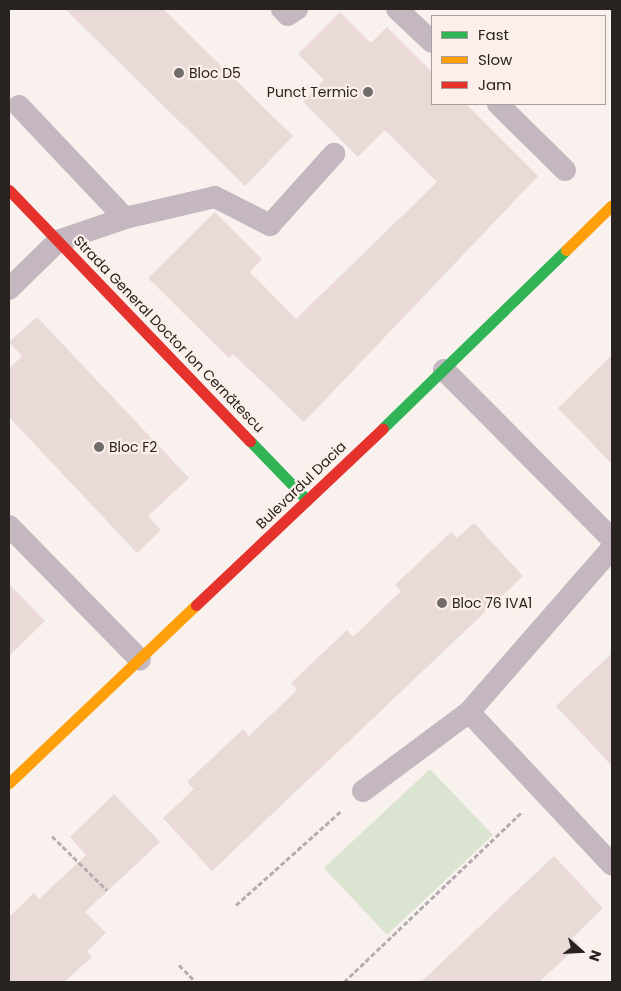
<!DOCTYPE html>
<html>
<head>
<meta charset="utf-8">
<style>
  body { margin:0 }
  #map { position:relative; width:621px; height:991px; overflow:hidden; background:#f8f1ee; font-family:Poppins,sans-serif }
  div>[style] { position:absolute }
  .green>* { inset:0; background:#dae4d1 }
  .building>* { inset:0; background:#e9d9d7 }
  .path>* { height:3px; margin-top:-1.5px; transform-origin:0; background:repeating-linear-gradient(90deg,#b5acb0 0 5px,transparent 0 7.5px) }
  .lane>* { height:22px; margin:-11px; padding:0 11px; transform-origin:11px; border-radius:11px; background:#c4b7bf }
  .fast>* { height:11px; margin:-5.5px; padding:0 5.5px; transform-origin:5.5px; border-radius:5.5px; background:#30b455 }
  .slow>* { height:11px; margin:-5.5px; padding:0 5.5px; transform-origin:5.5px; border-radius:5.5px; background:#ff9f0a }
  .jam>* { height:11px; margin:-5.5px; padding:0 5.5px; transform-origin:5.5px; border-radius:5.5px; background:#e5322d }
  .dots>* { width:14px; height:14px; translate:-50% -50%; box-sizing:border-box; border:2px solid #fcefea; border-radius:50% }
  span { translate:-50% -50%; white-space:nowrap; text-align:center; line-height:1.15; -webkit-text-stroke:4.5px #fcefea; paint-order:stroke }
  .poi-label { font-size:14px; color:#282321 }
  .left { translate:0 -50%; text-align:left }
  .right { translate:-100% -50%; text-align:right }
  .street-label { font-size:14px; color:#282321 }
  .frame { position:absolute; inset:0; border:10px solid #282321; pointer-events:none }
  .legend { position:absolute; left:431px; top:15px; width:175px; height:90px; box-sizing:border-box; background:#fcefea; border:1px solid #a79d9a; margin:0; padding:6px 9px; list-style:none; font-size:15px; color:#282321 }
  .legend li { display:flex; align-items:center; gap:10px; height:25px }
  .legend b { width:25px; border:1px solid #a79d9a }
  .north { position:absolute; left:556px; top:926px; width:50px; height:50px; -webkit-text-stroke:4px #fcefea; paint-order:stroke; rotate:109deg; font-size:14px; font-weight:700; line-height:20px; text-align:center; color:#282321 }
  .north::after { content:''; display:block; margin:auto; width:18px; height:22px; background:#282321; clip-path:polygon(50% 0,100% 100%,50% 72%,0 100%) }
</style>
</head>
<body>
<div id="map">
  <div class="green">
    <i style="clip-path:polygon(430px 769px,493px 835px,387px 935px,324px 868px)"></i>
  </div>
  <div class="building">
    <i style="clip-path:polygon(65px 9px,163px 9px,293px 136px,245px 186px)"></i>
    <i style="clip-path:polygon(340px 12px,371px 43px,387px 27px,432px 72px,432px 104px,466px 104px,538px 176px,304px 422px,233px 354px,229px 358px,148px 278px,215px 212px,262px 259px,250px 272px,296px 319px,437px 182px,385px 130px,358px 157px,303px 102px,324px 80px,298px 54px)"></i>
    <i style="clip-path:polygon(37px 317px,189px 478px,148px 516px,161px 530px,137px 553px,9px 417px,9px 369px,22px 356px,9px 342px)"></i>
    <i style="clip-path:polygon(612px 355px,612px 464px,558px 408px)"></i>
    <i style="clip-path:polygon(474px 523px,523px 576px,212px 871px,163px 818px,194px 789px,187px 782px,243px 729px,249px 736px,297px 690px,291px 683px,347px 630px,353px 637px,401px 591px,395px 585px,451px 532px,457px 538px)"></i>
    <i style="clip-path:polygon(9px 584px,45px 621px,9px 656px)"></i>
    <i style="clip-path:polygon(612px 653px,612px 766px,556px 706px)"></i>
    <i style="clip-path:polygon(114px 794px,160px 842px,85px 912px,106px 933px,87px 951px,92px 957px,64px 982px,9px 982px,9px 917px,34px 893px,39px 899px,86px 855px,70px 837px)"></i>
    <i style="clip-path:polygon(554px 856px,603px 908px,572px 938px,579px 945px,539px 982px,421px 982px)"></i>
  </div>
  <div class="path">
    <i style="left:52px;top:836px;width:77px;rotate:44.5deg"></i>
    <i style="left:236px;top:905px;width:140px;rotate:-41.8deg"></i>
    <i style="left:179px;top:965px;width:24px;rotate:45deg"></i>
    <i style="left:344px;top:982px;width:245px;rotate:-43.7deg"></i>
  </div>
  <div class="lane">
    <i style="left:282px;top:9px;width:8px;rotate:45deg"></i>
    <i style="left:288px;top:15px;width:11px;rotate:-34deg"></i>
    <i style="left:397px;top:9px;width:48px;rotate:43.3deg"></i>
    <i style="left:498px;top:104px;width:94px;rotate:44.6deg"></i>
    <i style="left:19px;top:106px;width:154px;rotate:46.6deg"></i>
    <i style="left:9px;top:289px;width:69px;rotate:-44.4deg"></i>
    <i style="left:58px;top:241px;width:71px;rotate:-18.9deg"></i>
    <i style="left:125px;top:218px;width:92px;rotate:-13.1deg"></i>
    <i style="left:215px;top:197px;width:62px;rotate:27deg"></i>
    <i style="left:270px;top:225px;width:96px;rotate:-48deg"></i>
    <i style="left:444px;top:370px;width:238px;rotate:45.2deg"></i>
    <i style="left:9px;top:526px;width:187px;rotate:45.6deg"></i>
    <i style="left:469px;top:712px;width:209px;rotate:46.9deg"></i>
    <i style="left:363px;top:791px;width:132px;rotate:-36.7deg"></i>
    <i style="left:469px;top:712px;width:218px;rotate:-48.9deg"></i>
  </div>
  <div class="fast">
    <i style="left:383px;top:428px;width:255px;rotate:-44.2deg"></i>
    <i style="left:250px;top:441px;width:82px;rotate:46deg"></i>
  </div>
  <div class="slow">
    <i style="left:566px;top:250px;width:64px;rotate:-44.4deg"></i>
    <i style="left:9px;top:783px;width:258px;rotate:-43.6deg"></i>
  </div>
  <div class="jam">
    <i style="left:9px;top:190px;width:348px;rotate:46.2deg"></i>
    <i style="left:196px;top:605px;width:257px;rotate:-43.4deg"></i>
  </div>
  <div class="dots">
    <i style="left:179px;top:73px;background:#716b69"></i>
    <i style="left:368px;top:92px;background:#716b69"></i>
    <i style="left:99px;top:447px;background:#716b69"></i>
    <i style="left:442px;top:603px;background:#716b69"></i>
  </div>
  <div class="poi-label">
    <span class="left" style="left:189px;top:73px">Bloc D5</span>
    <span class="right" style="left:358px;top:92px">Punct Termic</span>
    <span class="left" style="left:109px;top:447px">Bloc F2</span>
    <span class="left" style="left:452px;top:603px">Bloc 76 IVA1</span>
  </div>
  <div class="street-label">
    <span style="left:169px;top:334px;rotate:46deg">Strada General Doctor Ion Cernătescu</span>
    <span style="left:301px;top:485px;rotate:-44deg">Bulevardul Dacia</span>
  </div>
  <div class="frame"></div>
  <ul class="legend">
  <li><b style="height:6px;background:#30b455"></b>Fast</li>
  <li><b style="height:6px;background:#ff9f0a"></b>Slow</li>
  <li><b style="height:6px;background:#e5322d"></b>Jam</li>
  </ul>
  <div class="north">N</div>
</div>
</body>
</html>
